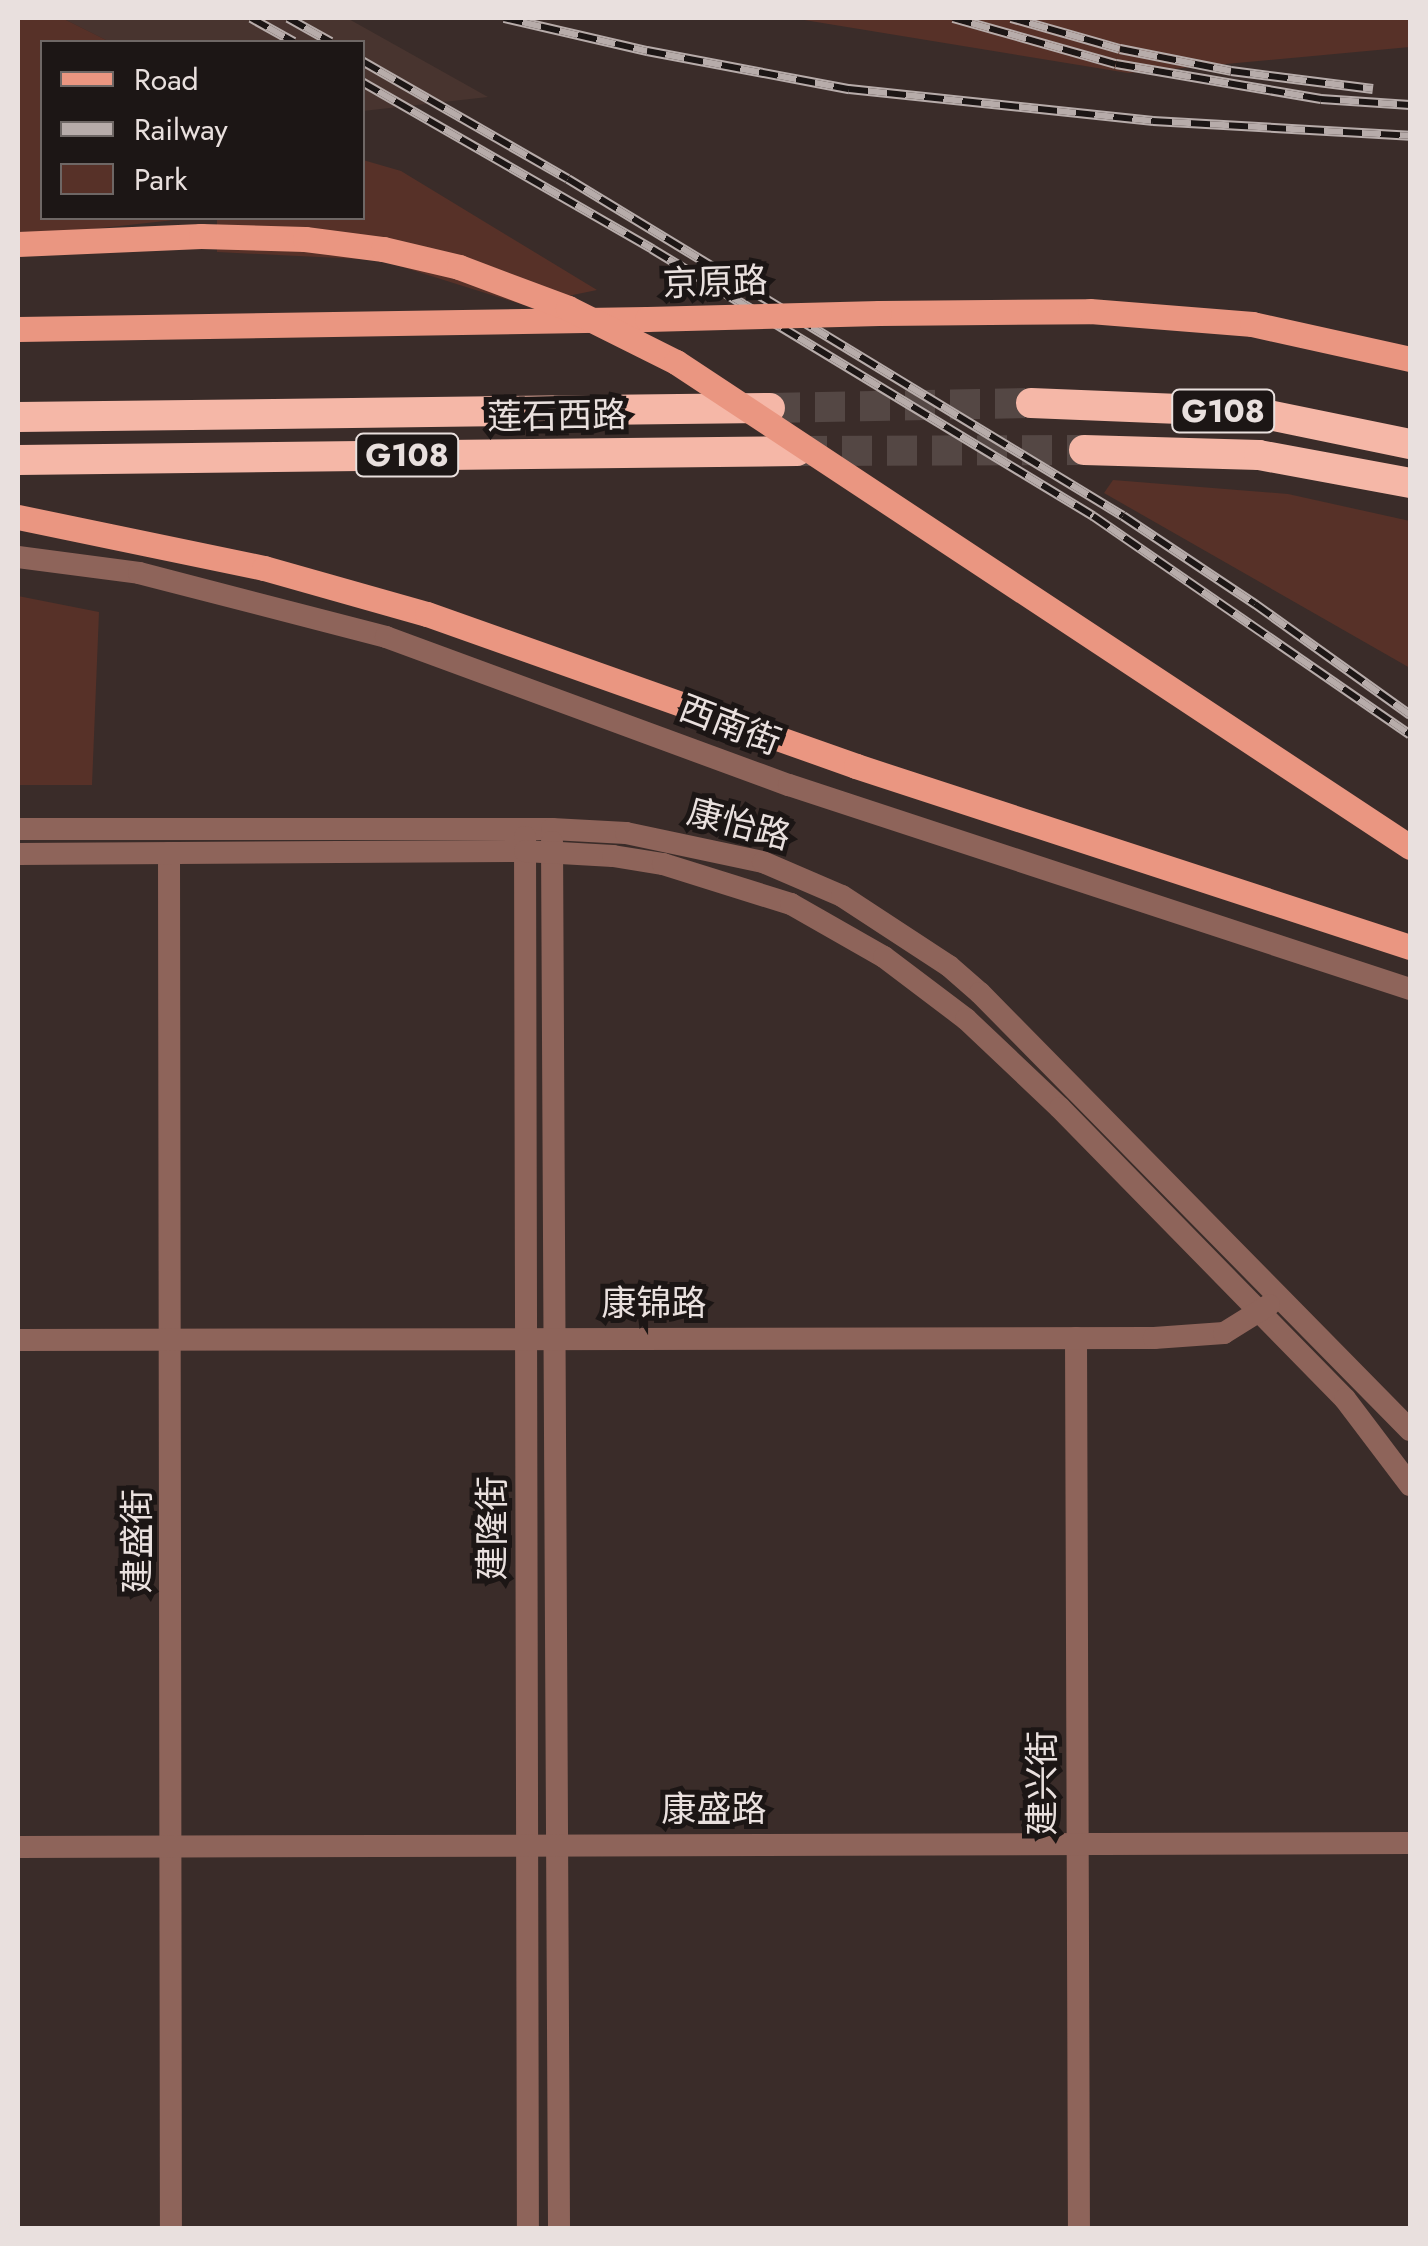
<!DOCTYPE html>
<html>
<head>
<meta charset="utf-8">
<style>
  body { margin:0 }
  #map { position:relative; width:1428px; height:2246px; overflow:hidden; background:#3a2c29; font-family:Jost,"Noto Sans SC",sans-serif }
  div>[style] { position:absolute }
  .built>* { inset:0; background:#48342f }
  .green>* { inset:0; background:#573128 }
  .highway-tunnel>* { height:30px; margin-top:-15px; transform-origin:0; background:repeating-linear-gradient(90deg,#544744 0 30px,transparent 0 45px) }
  .minor>* { height:22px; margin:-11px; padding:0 11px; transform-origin:11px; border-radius:11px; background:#8e645a }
  .major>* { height:25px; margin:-12.5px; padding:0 12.5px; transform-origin:12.5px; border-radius:12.5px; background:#ea9681 }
  .highway>* { height:30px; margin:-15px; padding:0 15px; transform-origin:15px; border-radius:15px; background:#f5b7a7 }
  .rail>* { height:10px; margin-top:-5px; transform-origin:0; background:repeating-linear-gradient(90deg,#1c1615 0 19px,#b7acaa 0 38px); box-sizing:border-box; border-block:2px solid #b7acaa }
  .major-bridge>* { height:25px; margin:-12.5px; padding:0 12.5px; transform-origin:12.5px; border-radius:12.5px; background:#ea9681 }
  span { translate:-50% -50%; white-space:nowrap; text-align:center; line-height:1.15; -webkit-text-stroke:10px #1c1615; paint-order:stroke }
  .shield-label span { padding:2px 8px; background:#1c1615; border:2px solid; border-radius:8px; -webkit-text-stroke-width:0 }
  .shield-label { font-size:32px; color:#e9e0de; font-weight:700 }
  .street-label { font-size:35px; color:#e9e0de }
  .frame { position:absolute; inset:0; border:20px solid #e9e0de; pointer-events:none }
  .legend { position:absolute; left:40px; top:40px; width:325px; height:180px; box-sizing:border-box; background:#1c1615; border:2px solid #6e6765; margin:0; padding:12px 18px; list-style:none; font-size:30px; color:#e9e0de }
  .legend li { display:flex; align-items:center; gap:20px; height:50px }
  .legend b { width:50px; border:2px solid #6e6765 }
</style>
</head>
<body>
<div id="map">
  <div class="built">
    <i style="clip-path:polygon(62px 18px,347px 18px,488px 97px,363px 111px,362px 42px,110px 42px)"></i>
  </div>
  <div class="green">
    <i style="clip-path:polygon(18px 18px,62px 18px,110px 42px,42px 42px,42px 218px,193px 218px,18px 237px)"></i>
    <i style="clip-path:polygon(792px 18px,1410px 18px,1410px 47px,1128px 73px)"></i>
    <i style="clip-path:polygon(363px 160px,401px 171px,597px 290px,524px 305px,380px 260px,217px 252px,217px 218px,362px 218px)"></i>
    <i style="clip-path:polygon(1113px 480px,1288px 494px,1410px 521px,1410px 668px,1104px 493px)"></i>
    <i style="clip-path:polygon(18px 596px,99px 612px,92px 785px,18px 785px)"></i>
  </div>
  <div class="highway-tunnel">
    <i style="left:770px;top:408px;width:261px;rotate:-1.1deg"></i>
    <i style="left:797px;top:451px;width:287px;rotate:-0.2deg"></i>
  </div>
  <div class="minor">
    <i style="left:18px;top:557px;width:122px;rotate:7.5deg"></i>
    <i style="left:139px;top:573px;width:255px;rotate:14.5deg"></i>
    <i style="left:386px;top:637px;width:429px;rotate:20.2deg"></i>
    <i style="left:789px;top:785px;width:654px;rotate:18.19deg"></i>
    <i style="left:18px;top:829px;width:534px"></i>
    <i style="left:552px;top:829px;width:74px;rotate:3.1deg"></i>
    <i style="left:626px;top:833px;width:140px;rotate:12deg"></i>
    <i style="left:763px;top:862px;width:86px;rotate:23.3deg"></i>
    <i style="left:842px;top:896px;width:128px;rotate:33.2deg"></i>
    <i style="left:949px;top:966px;width:41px;rotate:41.1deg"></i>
    <i style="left:980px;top:993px;width:613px;rotate:45.46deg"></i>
    <i style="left:525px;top:837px;width:1391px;rotate:89.88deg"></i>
    <i style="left:552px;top:842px;width:1386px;rotate:89.71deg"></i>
    <i style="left:169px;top:853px;width:1375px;rotate:89.92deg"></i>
    <i style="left:18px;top:854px;width:507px;rotate:-0.34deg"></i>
    <i style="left:525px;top:851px;width:88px;rotate:3.3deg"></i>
    <i style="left:613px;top:856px;width:51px;rotate:9.1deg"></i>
    <i style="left:663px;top:864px;width:134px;rotate:17.4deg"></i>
    <i style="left:791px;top:904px;width:107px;rotate:29.7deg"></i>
    <i style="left:884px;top:957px;width:103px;rotate:37.1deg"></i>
    <i style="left:966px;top:1019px;width:129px;rotate:43.4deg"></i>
    <i style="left:1060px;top:1108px;width:407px;rotate:45.6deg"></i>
    <i style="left:1345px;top:1399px;width:108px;rotate:52.9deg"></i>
    <i style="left:1076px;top:1338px;width:890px;rotate:89.81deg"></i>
    <i style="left:18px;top:1340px;width:1136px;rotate:-0.1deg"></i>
    <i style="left:1154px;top:1338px;width:70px;rotate:-4.1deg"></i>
    <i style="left:1224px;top:1333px;width:53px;rotate:-31.9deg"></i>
    <i style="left:18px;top:1847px;width:1392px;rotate:-0.16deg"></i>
  </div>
  <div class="major">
    <i style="left:879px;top:313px;width:211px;rotate:-0.5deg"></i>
    <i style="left:1090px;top:311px;width:163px;rotate:4.6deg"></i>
    <i style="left:1252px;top:324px;width:162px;rotate:12.5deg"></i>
    <i style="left:18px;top:329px;width:629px;rotate:-0.91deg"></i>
    <i style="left:18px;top:517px;width:251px;rotate:11.7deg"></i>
    <i style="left:264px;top:568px;width:169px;rotate:15.8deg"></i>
    <i style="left:427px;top:614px;width:455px;rotate:19.5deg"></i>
    <i style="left:856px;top:766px;width:583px;rotate:18.09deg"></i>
  </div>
  <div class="highway">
    <i style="left:1031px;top:403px;width:223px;rotate:2.3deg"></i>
    <i style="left:1254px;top:412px;width:159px;rotate:11.6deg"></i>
    <i style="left:18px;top:417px;width:752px;rotate:-0.69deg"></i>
    <i style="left:1084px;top:450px;width:175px;rotate:1.6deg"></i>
    <i style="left:1259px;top:455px;width:154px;rotate:10.5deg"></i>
    <i style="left:18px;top:460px;width:779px;rotate:-0.66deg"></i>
  </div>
  <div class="rail">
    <i style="left:251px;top:18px;width:49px;rotate:29.2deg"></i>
    <i style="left:288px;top:18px;width:49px;rotate:29.2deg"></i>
    <i style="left:504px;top:18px;width:147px;rotate:13deg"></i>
    <i style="left:647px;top:51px;width:206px;rotate:10.7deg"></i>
    <i style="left:849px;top:89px;width:306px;rotate:6deg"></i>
    <i style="left:1153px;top:121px;width:257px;rotate:3.3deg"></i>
    <i style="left:953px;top:18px;width:169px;rotate:15.8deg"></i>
    <i style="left:1116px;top:64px;width:208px;rotate:9.7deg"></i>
    <i style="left:1321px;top:99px;width:89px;rotate:3.9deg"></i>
    <i style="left:1011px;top:18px;width:113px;rotate:15.9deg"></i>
    <i style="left:1120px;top:49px;width:113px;rotate:11.2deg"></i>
    <i style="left:1231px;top:71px;width:143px;rotate:7.2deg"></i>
    <i style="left:362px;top:61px;width:237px;rotate:29.8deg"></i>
    <i style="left:568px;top:179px;width:649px;rotate:31.27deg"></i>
    <i style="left:1123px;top:516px;width:159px;rotate:33.7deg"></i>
    <i style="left:1255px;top:604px;width:191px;rotate:35.6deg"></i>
    <i style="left:362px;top:82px;width:335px;rotate:29.9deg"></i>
    <i style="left:652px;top:249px;width:516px;rotate:31.19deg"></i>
    <i style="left:1093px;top:516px;width:385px;rotate:34.6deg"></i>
  </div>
  <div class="major-bridge">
    <i style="left:18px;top:244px;width:183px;rotate:-2.5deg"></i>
    <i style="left:201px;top:236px;width:104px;rotate:1.7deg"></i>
    <i style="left:305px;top:239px;width:79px;rotate:7.3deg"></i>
    <i style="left:383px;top:249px;width:78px;rotate:13.3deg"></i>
    <i style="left:459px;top:267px;width:116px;rotate:20.6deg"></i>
    <i style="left:568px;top:308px;width:121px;rotate:26.6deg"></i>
    <i style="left:676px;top:362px;width:880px;rotate:33.46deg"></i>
    <i style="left:647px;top:319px;width:232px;rotate:-1.5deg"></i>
  </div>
  <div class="shield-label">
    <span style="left:1223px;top:411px">G108</span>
    <span style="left:407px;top:455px">G108</span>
  </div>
  <div class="street-label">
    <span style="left:715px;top:282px;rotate:-2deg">京原路</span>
    <span style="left:557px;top:416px;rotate:-1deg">莲石西路</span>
    <span style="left:730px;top:725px;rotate:21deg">西南街</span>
    <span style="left:739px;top:824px;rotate:15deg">康怡路</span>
    <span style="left:654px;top:1303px">康锦路</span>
    <span style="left:492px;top:1528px;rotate:-90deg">建隆街</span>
    <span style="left:137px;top:1541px;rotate:-90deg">建盛街</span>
    <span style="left:1042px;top:1783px;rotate:-90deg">建兴街</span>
    <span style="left:714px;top:1809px">康盛路</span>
  </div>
  <div class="frame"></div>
  <ul class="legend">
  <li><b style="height:12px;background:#ea9681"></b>Road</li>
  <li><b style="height:12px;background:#b7acaa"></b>Railway</li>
  <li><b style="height:28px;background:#573128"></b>Park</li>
  </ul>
</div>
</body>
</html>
